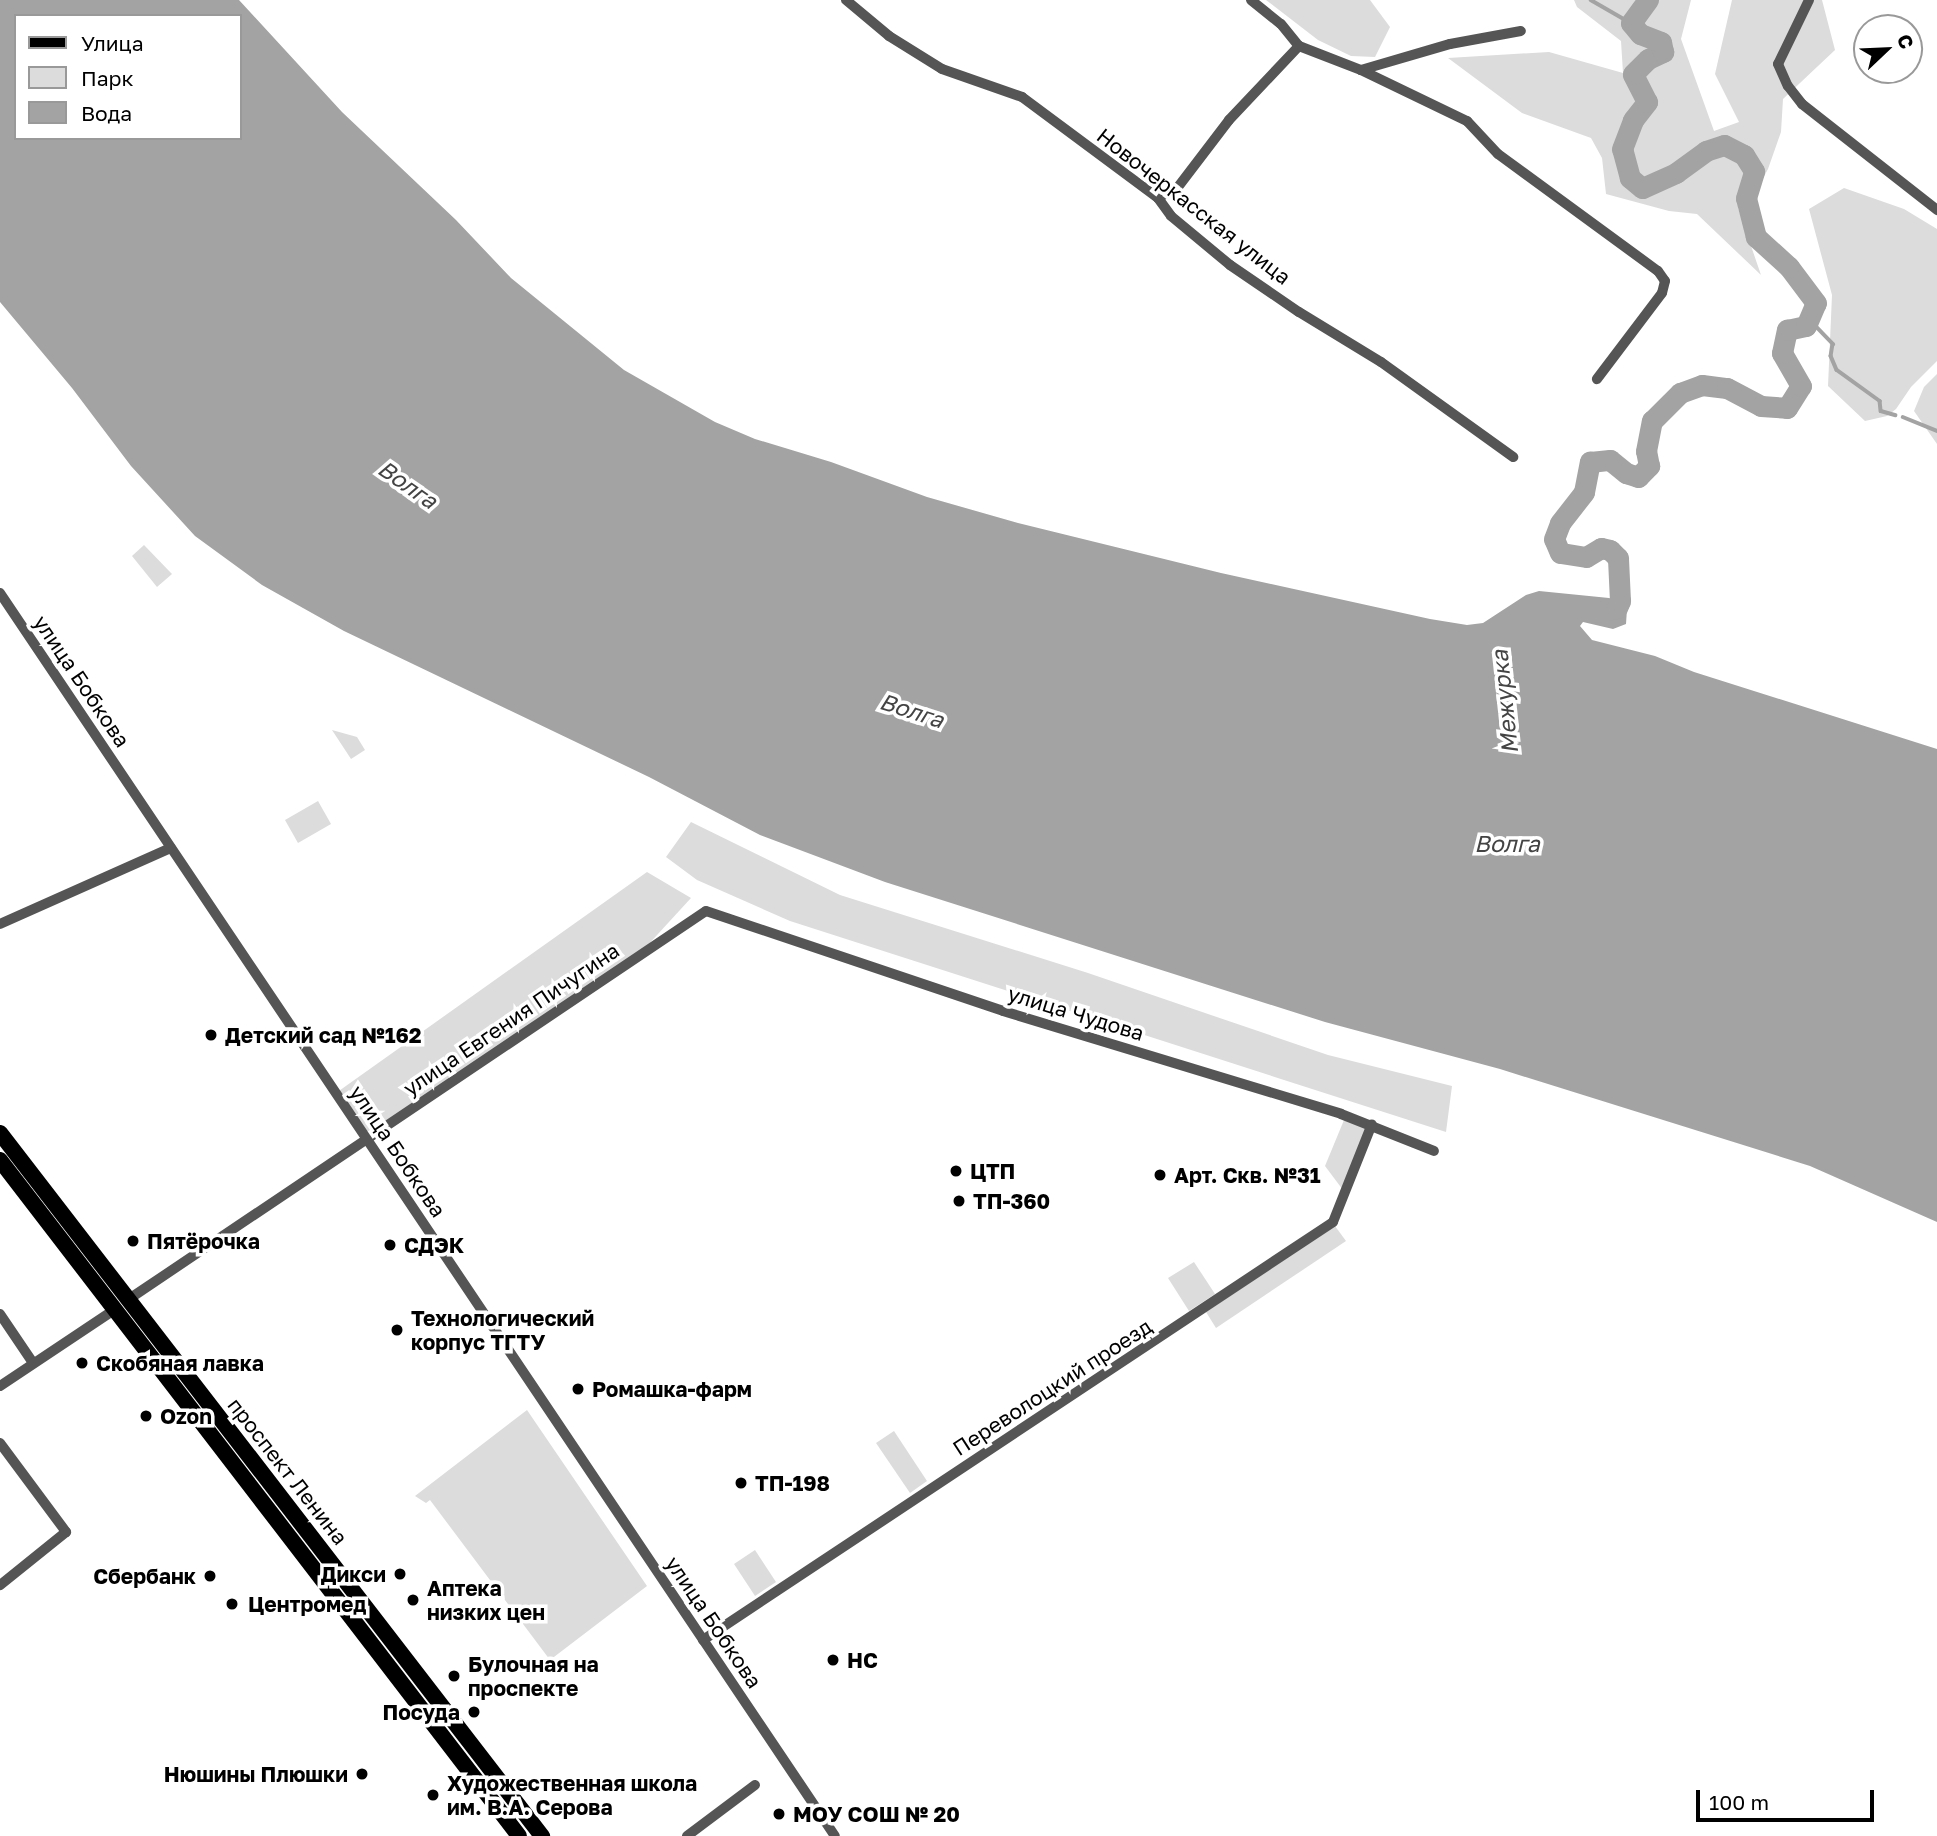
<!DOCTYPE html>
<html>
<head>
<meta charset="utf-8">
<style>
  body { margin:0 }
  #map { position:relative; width:1937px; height:1836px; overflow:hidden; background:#fff; font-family:"Golos Text",sans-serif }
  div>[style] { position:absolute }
  .green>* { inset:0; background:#dcdcdc }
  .water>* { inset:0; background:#a3a3a3 }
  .stream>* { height:3.5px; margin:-1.75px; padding:0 1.75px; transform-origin:1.75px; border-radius:1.75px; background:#a3a3a3 }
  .river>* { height:21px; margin:-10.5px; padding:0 10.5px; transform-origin:10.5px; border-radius:10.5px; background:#a3a3a3 }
  .minor>* { height:10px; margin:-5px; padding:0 5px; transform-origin:5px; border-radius:5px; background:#555 }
  .primary>* { height:16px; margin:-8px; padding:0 8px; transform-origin:8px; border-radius:8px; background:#000 }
  .dots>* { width:19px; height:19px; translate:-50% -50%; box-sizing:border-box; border:4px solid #fff; border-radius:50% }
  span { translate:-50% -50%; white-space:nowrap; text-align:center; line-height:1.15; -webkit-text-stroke:7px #fff; paint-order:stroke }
  .street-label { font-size:21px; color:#000 }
  .poi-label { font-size:21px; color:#000; font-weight:700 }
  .left { translate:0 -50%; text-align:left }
  .right { translate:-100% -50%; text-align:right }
  .water-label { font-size:23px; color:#444; font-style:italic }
  .legend { position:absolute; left:14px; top:14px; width:228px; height:126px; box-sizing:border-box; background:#fff; border:2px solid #999; margin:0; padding:9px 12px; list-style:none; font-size:21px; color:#000 }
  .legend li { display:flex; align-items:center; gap:14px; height:35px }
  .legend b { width:35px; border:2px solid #999 }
  .north { position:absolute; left:1853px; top:14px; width:70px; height:70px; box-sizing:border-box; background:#fff; border:2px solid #999; border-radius:50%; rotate:67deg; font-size:19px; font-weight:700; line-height:28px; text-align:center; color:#000 }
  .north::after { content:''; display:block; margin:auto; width:24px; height:32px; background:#000; clip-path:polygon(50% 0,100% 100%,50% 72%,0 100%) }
  .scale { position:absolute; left:1696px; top:1790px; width:178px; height:32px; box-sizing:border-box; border:4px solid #000; border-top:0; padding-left:9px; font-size:21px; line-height:24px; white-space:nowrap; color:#000; -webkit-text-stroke:5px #fff; paint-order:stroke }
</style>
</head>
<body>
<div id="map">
  <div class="green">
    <i style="clip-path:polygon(1266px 0,1370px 0,1390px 27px,1375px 57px,1351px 56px,1318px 40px)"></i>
    <i style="clip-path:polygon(1574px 0,1691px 0,1681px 39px,1714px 131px,1739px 122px,1715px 74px,1732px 0,1822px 0,1835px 50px,1783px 99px,1781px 132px,1768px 169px,1760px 184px,1738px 208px,1761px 275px,1697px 214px,1669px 211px,1606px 194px,1602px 158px,1591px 138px,1522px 113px,1448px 58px,1549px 52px,1623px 73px,1621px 41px,1577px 7px)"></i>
    <i style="clip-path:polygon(1844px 188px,1904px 209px,1937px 229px,1937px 361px,1911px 387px,1896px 409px,1887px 416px,1865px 421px,1828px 386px,1832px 295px,1809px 209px)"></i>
    <i style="clip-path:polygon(1937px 374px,1937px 444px,1914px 411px,1924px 387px)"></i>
    <i style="clip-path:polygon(144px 545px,172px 574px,157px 587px,132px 556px)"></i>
    <i style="clip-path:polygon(332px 730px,357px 737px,365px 750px,351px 759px)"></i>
    <i style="clip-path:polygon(318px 801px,331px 824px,298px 843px,285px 820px)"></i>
    <i style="clip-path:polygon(691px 822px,840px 895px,1088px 973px,1328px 1055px,1452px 1086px,1446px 1132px,790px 921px,697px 880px,666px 857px)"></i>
    <i style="clip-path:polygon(647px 872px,691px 898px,635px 959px,367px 1139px,336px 1093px)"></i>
    <i style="clip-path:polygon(1344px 1120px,1366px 1128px,1343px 1190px,1325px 1166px)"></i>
    <i style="clip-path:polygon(1335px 1226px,1346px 1241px,1216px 1328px,1206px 1312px)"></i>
    <i style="clip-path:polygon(1194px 1262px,1215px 1294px,1189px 1311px,1168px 1278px)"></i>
    <i style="clip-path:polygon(527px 1410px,647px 1586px,550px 1660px,430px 1500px,426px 1503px,415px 1496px)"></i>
    <i style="clip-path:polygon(894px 1431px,927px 1481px,910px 1493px,876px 1443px)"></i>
    <i style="clip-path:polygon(755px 1550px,776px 1582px,755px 1596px,734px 1564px)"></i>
  </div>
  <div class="water">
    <i style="clip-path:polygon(evenodd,0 0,239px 0,342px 112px,456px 220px,511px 278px,624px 370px,715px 422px,755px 439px,831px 462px,927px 497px,1018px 523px,1221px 573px,1430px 619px,1467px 625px,1483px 623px,1526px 595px,1539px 591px,1609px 598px,1620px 601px,1627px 609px,1626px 624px,1613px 629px,1583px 622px,1580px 626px,1592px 640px,1655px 656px,1694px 672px,1937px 749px,1937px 1222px,1810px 1166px,1500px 1069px,1325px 1022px,885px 882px,760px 835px,649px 777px,344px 631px,262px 585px,195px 536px,131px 466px,72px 388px,0 302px,0 0,16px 16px,240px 16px,240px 138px,16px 138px,16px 16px)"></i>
  </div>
  <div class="stream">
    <i style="left:1591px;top:0;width:46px;rotate:29.9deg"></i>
    <i style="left:1809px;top:319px;width:35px;rotate:46deg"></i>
    <i style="left:1833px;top:344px;width:12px;rotate:99deg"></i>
    <i style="left:1831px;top:356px;width:15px;rotate:67deg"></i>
    <i style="left:1837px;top:370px;width:53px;rotate:35.8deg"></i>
    <i style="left:1880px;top:401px;width:10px;rotate:84deg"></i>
    <i style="left:1881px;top:411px;width:15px;rotate:16deg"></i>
    <i style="left:1903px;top:417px;width:37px;rotate:22deg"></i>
  </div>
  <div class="river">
    <i style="left:1598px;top:612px;width:19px;rotate:-12deg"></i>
    <i style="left:1617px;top:608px;width:8px;rotate:-67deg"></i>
    <i style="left:1620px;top:601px;width:43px;rotate:-92.7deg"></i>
    <i style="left:1618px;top:558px;width:11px;rotate:-135deg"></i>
    <i style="left:1610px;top:550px;width:9px;rotate:-167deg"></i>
    <i style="left:1601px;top:548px;width:17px;rotate:149deg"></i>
    <i style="left:1586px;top:557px;width:26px;rotate:-171deg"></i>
    <i style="left:1560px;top:553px;width:15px;rotate:-113deg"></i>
    <i style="left:1554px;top:539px;width:17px;rotate:-69deg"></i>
    <i style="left:1560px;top:523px;width:39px;rotate:-52deg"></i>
    <i style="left:1584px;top:492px;width:31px;rotate:-79deg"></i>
    <i style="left:1590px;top:462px;width:20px;rotate:-6deg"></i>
    <i style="left:1610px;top:460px;width:21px;rotate:39deg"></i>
    <i style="left:1626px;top:473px;width:13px;rotate:18deg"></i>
    <i style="left:1638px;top:477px;width:16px;rotate:-45deg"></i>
    <i style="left:1649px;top:466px;width:15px;rotate:-101deg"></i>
    <i style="left:1646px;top:451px;width:31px;rotate:-79deg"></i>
    <i style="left:1652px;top:421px;width:40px;rotate:-45deg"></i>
    <i style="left:1680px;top:393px;width:23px;rotate:-20deg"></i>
    <i style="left:1702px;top:385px;width:25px;rotate:7deg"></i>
    <i style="left:1727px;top:388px;width:38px;rotate:28deg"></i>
    <i style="left:1761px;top:406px;width:26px;rotate:4deg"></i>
    <i style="left:1787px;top:408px;width:26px;rotate:-58deg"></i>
    <i style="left:1801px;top:386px;width:38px;rotate:-120deg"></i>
    <i style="left:1782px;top:353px;width:24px;rotate:-78deg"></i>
    <i style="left:1787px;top:330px;width:19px;rotate:-12deg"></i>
    <i style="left:1806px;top:326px;width:25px;rotate:-67deg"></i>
    <i style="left:1816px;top:303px;width:45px;rotate:-126.9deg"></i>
    <i style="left:1789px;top:267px;width:45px;rotate:-137.7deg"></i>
    <i style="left:1756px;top:237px;width:40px;rotate:-104.4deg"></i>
    <i style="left:1746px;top:198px;width:28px;rotate:-73deg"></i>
    <i style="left:1754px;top:171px;width:19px;rotate:-122deg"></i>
    <i style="left:1744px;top:155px;width:22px;rotate:-153deg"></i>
    <i style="left:1724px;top:145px;width:19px;rotate:162deg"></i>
    <i style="left:1706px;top:151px;width:37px;rotate:144deg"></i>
    <i style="left:1676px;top:173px;width:37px;rotate:156deg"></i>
    <i style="left:1642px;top:188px;width:16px;rotate:-140deg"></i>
    <i style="left:1630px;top:178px;width:30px;rotate:-105deg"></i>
    <i style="left:1622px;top:149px;width:31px;rotate:-69deg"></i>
    <i style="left:1633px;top:120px;width:23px;rotate:-52deg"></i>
    <i style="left:1647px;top:102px;width:31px;rotate:-117deg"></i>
    <i style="left:1633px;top:74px;width:21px;rotate:-45deg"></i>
    <i style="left:1648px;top:59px;width:17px;rotate:-25deg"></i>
    <i style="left:1663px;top:52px;width:10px;rotate:-101deg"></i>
    <i style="left:1661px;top:42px;width:22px;rotate:-159deg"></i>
    <i style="left:1640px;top:34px;width:14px;rotate:-129deg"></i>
    <i style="left:1631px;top:23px;width:29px;rotate:-54deg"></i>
  </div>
  <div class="minor">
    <i style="left:846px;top:0;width:56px;rotate:39.9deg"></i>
    <i style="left:889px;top:36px;width:62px;rotate:31.9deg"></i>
    <i style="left:942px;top:69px;width:85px;rotate:19.3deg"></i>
    <i style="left:1022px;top:97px;width:169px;rotate:36.6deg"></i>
    <i style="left:1158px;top:198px;width:22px;rotate:54deg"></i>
    <i style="left:1171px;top:216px;width:77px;rotate:39.7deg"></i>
    <i style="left:1230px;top:265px;width:83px;rotate:34.3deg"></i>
    <i style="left:1299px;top:312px;width:96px;rotate:31.4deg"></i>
    <i style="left:1381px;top:362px;width:163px;rotate:35.7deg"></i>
    <i style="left:1251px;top:0;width:38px;rotate:39deg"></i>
    <i style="left:1281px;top:24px;width:28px;rotate:51deg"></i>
    <i style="left:1299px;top:46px;width:66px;rotate:21.2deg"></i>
    <i style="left:1361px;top:70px;width:118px;rotate:25.7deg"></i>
    <i style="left:1467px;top:121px;width:45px;rotate:46.8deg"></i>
    <i style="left:1498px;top:154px;width:198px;rotate:36.2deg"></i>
    <i style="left:1658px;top:271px;width:12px;rotate:55deg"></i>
    <i style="left:1665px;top:281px;width:12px;rotate:104deg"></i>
    <i style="left:1662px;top:293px;width:108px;rotate:127.1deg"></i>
    <i style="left:1809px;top:0;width:71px;rotate:115.8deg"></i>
    <i style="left:1778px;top:64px;width:24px;rotate:66deg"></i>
    <i style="left:1788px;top:86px;width:23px;rotate:52deg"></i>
    <i style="left:1802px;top:104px;width:172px;rotate:38.1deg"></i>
    <i style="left:1361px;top:70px;width:93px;rotate:-16.3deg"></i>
    <i style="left:1450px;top:44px;width:72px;rotate:-10.4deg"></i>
    <i style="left:1158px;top:198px;width:23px;rotate:-29deg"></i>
    <i style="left:1178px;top:187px;width:84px;rotate:-52.7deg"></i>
    <i style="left:1229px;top:120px;width:102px;rotate:-46.6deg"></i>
    <i style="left:0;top:593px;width:1497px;rotate:56.11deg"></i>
    <i style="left:0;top:924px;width:187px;rotate:-24deg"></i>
    <i style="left:129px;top:1299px;width:695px;rotate:-33.92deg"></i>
    <i style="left:706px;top:911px;width:313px;rotate:18.6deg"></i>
    <i style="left:1003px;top:1011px;width:353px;rotate:16.9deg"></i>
    <i style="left:1341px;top:1114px;width:100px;rotate:21.7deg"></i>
    <i style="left:0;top:1314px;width:59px;rotate:56deg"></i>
    <i style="left:0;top:1386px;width:137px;rotate:-33.7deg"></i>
    <i style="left:0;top:1443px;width:111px;rotate:53.4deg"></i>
    <i style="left:66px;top:1532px;width:85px;rotate:141.2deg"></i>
    <i style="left:703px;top:1640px;width:756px;rotate:-33.56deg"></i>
    <i style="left:1333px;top:1222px;width:105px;rotate:-68.3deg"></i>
    <i style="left:687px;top:1836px;width:85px;rotate:-36.9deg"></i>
  </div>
  <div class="primary">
    <i style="left:0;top:1133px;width:888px;rotate:52.37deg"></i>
    <i style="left:0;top:1160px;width:852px;rotate:52.48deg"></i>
  </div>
  <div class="dots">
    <i style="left:211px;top:1035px;background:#000"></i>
    <i style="left:956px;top:1171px;background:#000"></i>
    <i style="left:1160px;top:1175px;background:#000"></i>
    <i style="left:959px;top:1201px;background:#000"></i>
    <i style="left:133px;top:1241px;background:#000"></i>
    <i style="left:390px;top:1245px;background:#000"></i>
    <i style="left:397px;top:1330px;background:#000"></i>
    <i style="left:82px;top:1363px;background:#000"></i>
    <i style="left:578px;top:1389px;background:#000"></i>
    <i style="left:146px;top:1416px;background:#000"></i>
    <i style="left:741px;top:1483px;background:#000"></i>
    <i style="left:400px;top:1574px;background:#000"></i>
    <i style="left:210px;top:1576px;background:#000"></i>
    <i style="left:413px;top:1600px;background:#000"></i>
    <i style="left:232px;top:1604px;background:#000"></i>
    <i style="left:833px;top:1660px;background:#000"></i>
    <i style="left:454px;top:1676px;background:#000"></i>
    <i style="left:474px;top:1712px;background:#000"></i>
    <i style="left:362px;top:1774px;background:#000"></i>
    <i style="left:433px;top:1795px;background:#000"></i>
    <i style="left:779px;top:1814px;background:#000"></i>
  </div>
  <div class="street-label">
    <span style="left:1194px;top:206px;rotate:38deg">Новочеркасская улица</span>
    <span style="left:82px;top:681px;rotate:56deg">улица Бобкова</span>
    <span style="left:1076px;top:1013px;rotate:17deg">улица Чудова</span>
    <span style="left:511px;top:1019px;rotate:-34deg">улица Евгения Пичугина</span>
    <span style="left:398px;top:1151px;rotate:56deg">улица Бобкова</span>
    <span style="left:1052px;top:1387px;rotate:-33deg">Переволоцкий проезд</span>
    <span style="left:288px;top:1471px;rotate:52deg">проспект Ленина</span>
    <span style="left:714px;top:1622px;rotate:56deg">улица Бобкова</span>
  </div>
  <div class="poi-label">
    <span class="left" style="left:225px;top:1035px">Детский сад №162</span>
    <span class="left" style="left:970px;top:1171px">ЦТП</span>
    <span class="left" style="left:1174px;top:1175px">Арт. Скв. №31</span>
    <span class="left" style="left:973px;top:1201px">ТП-360</span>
    <span class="left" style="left:147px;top:1241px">Пятёрочка</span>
    <span class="left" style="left:404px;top:1245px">СДЭК</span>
    <span class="left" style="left:411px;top:1330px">Технологический<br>корпус ТГТУ</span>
    <span class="left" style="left:96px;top:1363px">Скобяная лавка</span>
    <span class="left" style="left:592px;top:1389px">Ромашка-фарм</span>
    <span class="left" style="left:160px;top:1416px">Ozon</span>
    <span class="left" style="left:755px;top:1483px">ТП-198</span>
    <span class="right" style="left:386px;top:1574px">Дикси</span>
    <span class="right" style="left:196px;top:1576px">Сбербанк</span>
    <span class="left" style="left:427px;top:1600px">Аптека<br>низких цен</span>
    <span class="left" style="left:248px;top:1604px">Центромед</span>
    <span class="left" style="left:847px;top:1660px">НС</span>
    <span class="left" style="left:468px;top:1676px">Булочная на<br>проспекте</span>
    <span class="right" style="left:460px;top:1712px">Посуда</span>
    <span class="right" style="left:348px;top:1774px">Нюшины Плюшки</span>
    <span class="left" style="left:447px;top:1795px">Художественная школа<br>им. В.А. Серова</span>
    <span class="left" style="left:793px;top:1814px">МОУ СОШ № 20</span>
  </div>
  <div class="water-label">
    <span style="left:408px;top:484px;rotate:35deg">Волга</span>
    <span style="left:1504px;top:702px;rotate:-96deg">Межурка</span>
    <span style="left:912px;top:710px;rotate:18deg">Волга</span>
    <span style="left:1507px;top:843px">Волга</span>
  </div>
  <ul class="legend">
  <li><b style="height:9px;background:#000"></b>Улица</li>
  <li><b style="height:19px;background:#dcdcdc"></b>Парк</li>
  <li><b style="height:19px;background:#a3a3a3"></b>Вода</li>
  </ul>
  <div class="north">С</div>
  <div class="scale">100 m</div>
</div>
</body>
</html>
